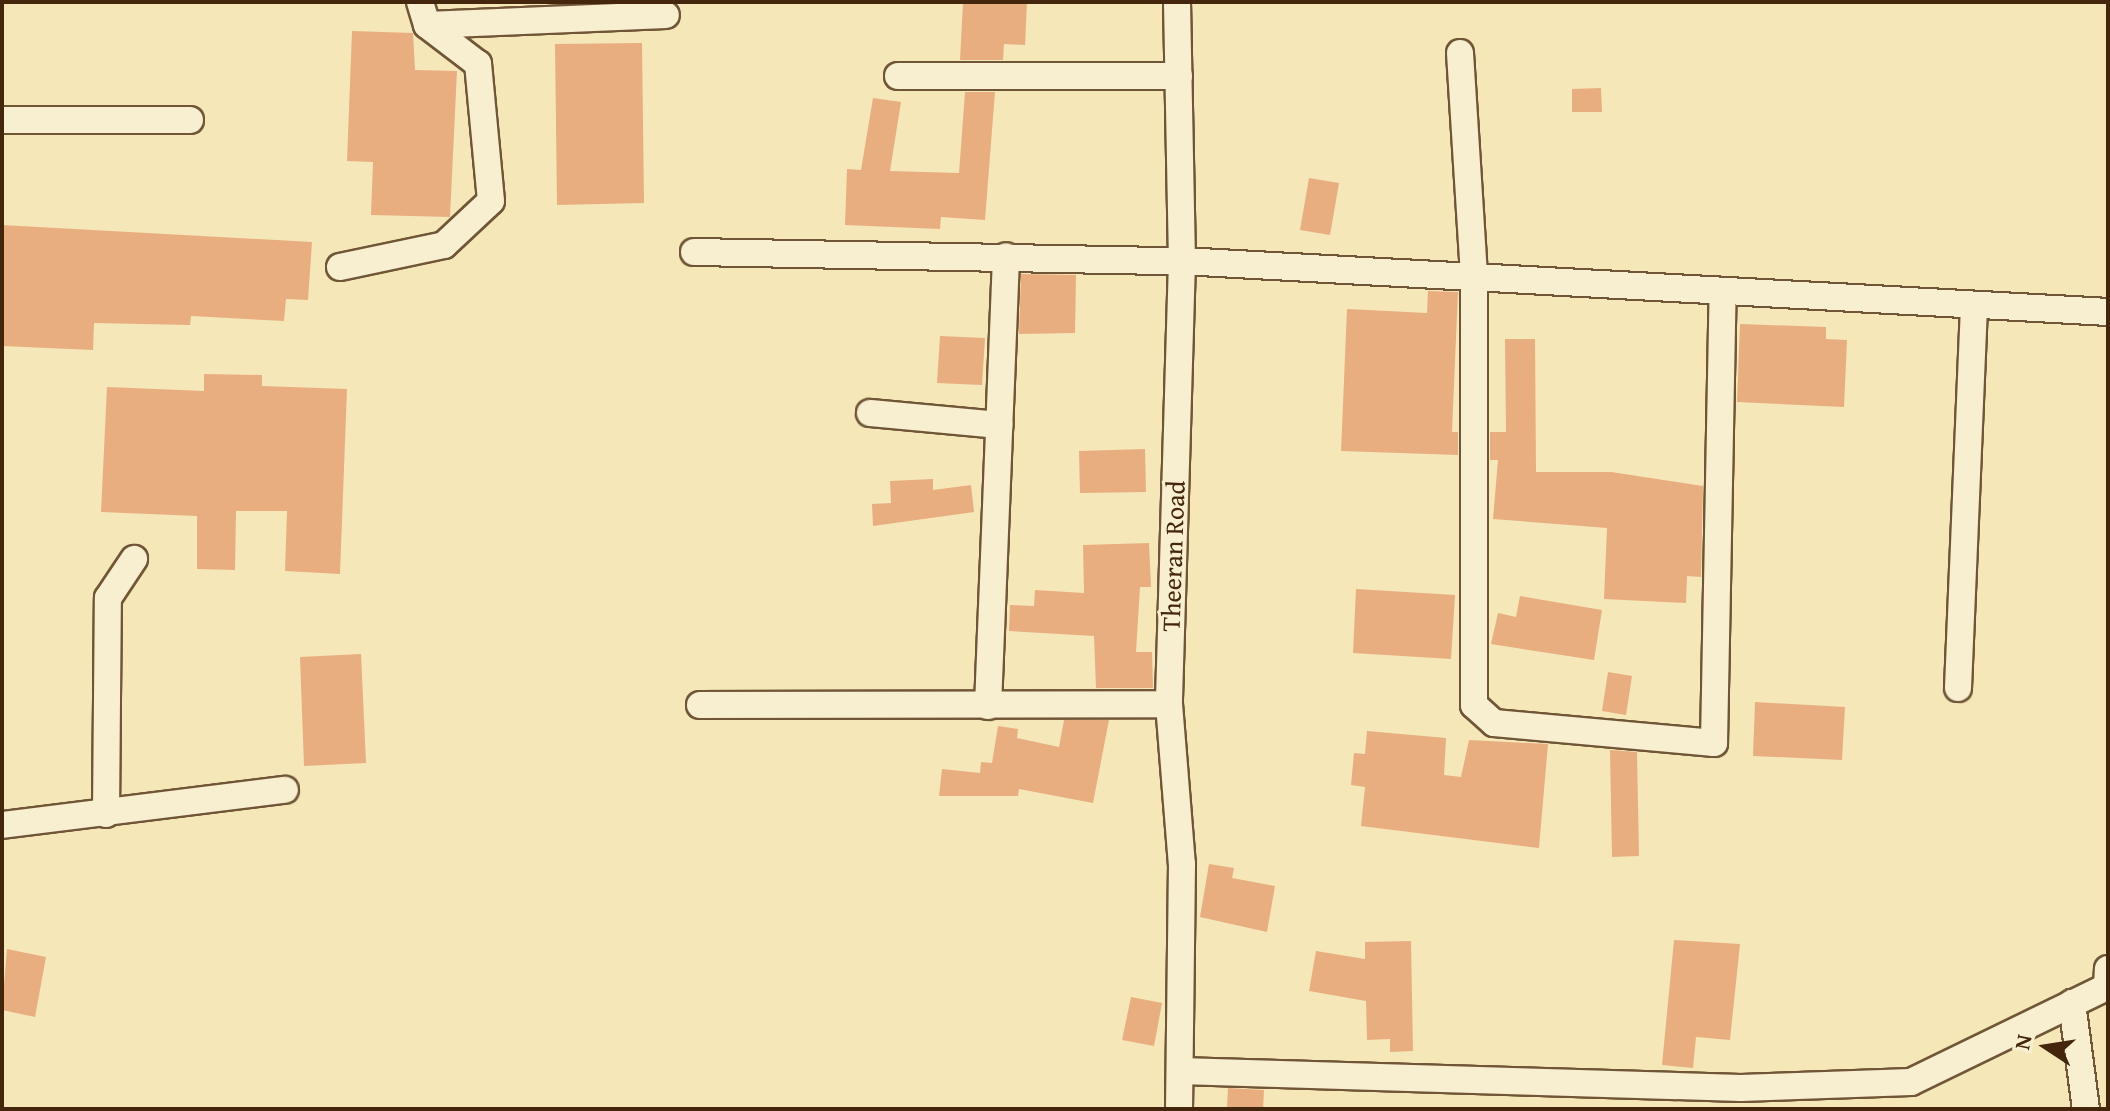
<!DOCTYPE html>
<html>
<head>
<meta charset="utf-8">
<style>
  body { margin:0 }
  #map { position:relative; width:2110px; height:1111px; overflow:hidden; background:#f5e7b8; font-family:"Gentium Book Plus",serif }
  div>[style] { position:absolute }
  .building>* { inset:0; background:#e8ae80 }
  .roads { filter:drop-shadow(2px 0 #705636) drop-shadow(-2px 0 #705636) drop-shadow(0 2px #705636) drop-shadow(0 -2px #705636) }
  .minor>* { height:26px; margin:-13px; padding:0 13px; transform-origin:13px; border-radius:13px; background:#f8efd1 }
  span { translate:-50% -50%; white-space:nowrap; text-align:center; line-height:1.15; -webkit-text-stroke:6px #f8efd1; paint-order:stroke }
  .street-label { font-size:26px; color:#43260b }
  .frame { position:absolute; inset:0; border:4px solid #43260b; pointer-events:none }
  .north { position:absolute; left:2006px; top:1007px; width:80px; height:80px; -webkit-text-stroke:6px #f8efd1; paint-order:stroke; rotate:282deg; font-size:22px; font-weight:700; line-height:32px; text-align:center; color:#43260b }
  .north::after { content:''; display:block; margin:auto; width:28px; height:36px; background:#43260b; clip-path:polygon(50% 0,100% 100%,50% 72%,0 100%) }
</style>
</head>
<body>
<div id="map">
  <div class="building">
    <i style="clip-path:polygon(963px 2px,1027px 2px,1025px 45px,1004px 44px,1003px 60px,960px 60px)"></i>
    <i style="clip-path:polygon(352px 31px,413px 33px,415px 70px,457px 71px,450px 217px,371px 215px,373px 162px,347px 161px)"></i>
    <i style="clip-path:polygon(642px 43px,644px 203px,557px 205px,555px 44px)"></i>
    <i style="clip-path:polygon(1601px 88px,1602px 112px,1572px 112px,1572px 89px)"></i>
    <i style="clip-path:polygon(965px 92px,995px 92px,985px 220px,941px 217px,940px 229px,845px 225px,847px 169px,861px 170px,873px 98px,901px 102px,890px 171px,959px 173px)"></i>
    <i style="clip-path:polygon(1309px 178px,1339px 183px,1330px 235px,1300px 230px)"></i>
    <i style="clip-path:polygon(2px 225px,312px 242px,308px 300px,286px 299px,284px 321px,191px 316px,190px 325px,94px 323px,93px 350px,2px 346px)"></i>
    <i style="clip-path:polygon(1021px 274px,1076px 275px,1075px 333px,1019px 334px)"></i>
    <i style="clip-path:polygon(1428px 291px,1458px 292px,1452px 432px,1458px 432px,1458px 455px,1341px 451px,1347px 309px,1427px 313px)"></i>
    <i style="clip-path:polygon(1740px 324px,1826px 327px,1826px 339px,1847px 340px,1844px 407px,1737px 402px)"></i>
    <i style="clip-path:polygon(940px 336px,985px 338px,982px 385px,937px 383px)"></i>
    <i style="clip-path:polygon(1505px 339px,1535px 339px,1536px 472px,1611px 472px,1703px 486px,1701px 577px,1687px 576px,1686px 603px,1604px 599px,1607px 528px,1493px 519px,1498px 460px,1490px 460px,1490px 432px,1506px 432px)"></i>
    <i style="clip-path:polygon(204px 374px,262px 375px,262px 386px,347px 389px,340px 574px,285px 571px,287px 511px,236px 511px,235px 570px,197px 569px,197px 516px,101px 512px,107px 387px,204px 391px)"></i>
    <i style="clip-path:polygon(1145px 449px,1146px 492px,1080px 493px,1079px 451px)"></i>
    <i style="clip-path:polygon(933px 479px,933px 490px,971px 485px,974px 512px,873px 526px,872px 504px,891px 503px,890px 481px)"></i>
    <i style="clip-path:polygon(1149px 543px,1151px 587px,1140px 587px,1136px 652px,1152px 652px,1153px 688px,1096px 688px,1094px 636px,1009px 631px,1010px 605px,1034px 606px,1035px 590px,1084px 593px,1083px 545px)"></i>
    <i style="clip-path:polygon(1356px 589px,1455px 595px,1451px 659px,1353px 653px)"></i>
    <i style="clip-path:polygon(1520px 596px,1602px 610px,1594px 660px,1491px 644px,1498px 613px,1516px 617px)"></i>
    <i style="clip-path:polygon(361px 654px,366px 763px,304px 766px,300px 657px)"></i>
    <i style="clip-path:polygon(1608px 672px,1632px 676px,1626px 715px,1602px 711px)"></i>
    <i style="clip-path:polygon(1755px 702px,1845px 707px,1842px 760px,1753px 756px)"></i>
    <i style="clip-path:polygon(1064px 720px,1109px 720px,1093px 803px,1019px 789px,1018px 796px,939px 796px,942px 769px,980px 773px,981px 762px,992px 763px,998px 726px,1018px 729px,1017px 738px,1059px 747px)"></i>
    <i style="clip-path:polygon(1367px 731px,1446px 738px,1444px 775px,1461px 777px,1469px 740px,1548px 744px,1539px 848px,1361px 826px,1365px 787px,1351px 785px,1354px 753px,1365px 754px)"></i>
    <i style="clip-path:polygon(1610px 750px,1637px 752px,1639px 856px,1612px 857px)"></i>
    <i style="clip-path:polygon(1209px 864px,1234px 868px,1232px 878px,1275px 886px,1267px 932px,1200px 917px)"></i>
    <i style="clip-path:polygon(1674px 940px,1740px 944px,1730px 1040px,1696px 1037px,1693px 1068px,1662px 1065px)"></i>
    <i style="clip-path:polygon(1411px 941px,1413px 1051px,1390px 1052px,1390px 1039px,1367px 1040px,1366px 1001px,1309px 991px,1316px 951px,1365px 959px,1365px 942px)"></i>
    <i style="clip-path:polygon(7px 949px,46px 957px,35px 1017px,2px 1010px)"></i>
    <i style="clip-path:polygon(1131px 997px,1162px 1003px,1154px 1046px,1122px 1040px)"></i>
    <i style="clip-path:polygon(1228px 1088px,1264px 1090px,1263px 1109px,1227px 1107px)"></i>
  </div>
  <div class="roads">
    <div class="minor">
      <i style="left:420px;top:2px;width:24px;rotate:73deg"></i>
      <i style="left:427px;top:25px;width:239px;rotate:-2.4deg"></i>
      <i style="left:1177px;top:2px;width:259px;rotate:88.9deg"></i>
      <i style="left:1182px;top:261px;width:443px;rotate:91.7deg"></i>
      <i style="left:1169px;top:704px;width:161px;rotate:85.4deg"></i>
      <i style="left:1182px;top:864px;width:245px;rotate:90.7deg"></i>
      <i style="left:1460px;top:53px;width:224px;rotate:86.4deg"></i>
      <i style="left:1474px;top:277px;width:428px;rotate:90deg"></i>
      <i style="left:1474px;top:705px;width:27px;rotate:42deg"></i>
      <i style="left:1494px;top:723px;width:221px;rotate:5.2deg"></i>
      <i style="left:1714px;top:743px;width:452px;rotate:-88.9deg"></i>
      <i style="left:898px;top:76px;width:281px"></i>
      <i style="left:2px;top:120px;width:188px"></i>
      <i style="left:694px;top:252px;width:488px;rotate:1.1deg"></i>
      <i style="left:1182px;top:261px;width:927px;rotate:3.15deg"></i>
      <i style="left:340px;top:267px;width:106px;rotate:-11.9deg"></i>
      <i style="left:444px;top:245px;width:64px;rotate:-43.1deg"></i>
      <i style="left:491px;top:201px;width:138px;rotate:-95.4deg"></i>
      <i style="left:478px;top:64px;width:64px;rotate:-142.6deg"></i>
      <i style="left:870px;top:413px;width:130px;rotate:5.3deg"></i>
      <i style="left:1958px;top:688px;width:383px;rotate:-87.6deg"></i>
      <i style="left:700px;top:705px;width:469px;rotate:-0.1deg"></i>
      <i style="left:988px;top:706px;width:450px;rotate:-87.7deg"></i>
      <i style="left:106px;top:814px;width:216px;rotate:-89.5deg"></i>
      <i style="left:108px;top:598px;width:47px;rotate:-56.3deg"></i>
      <i style="left:2px;top:825px;width:285px;rotate:-7.1deg"></i>
      <i style="left:2072px;top:1003px;width:107px;rotate:82.5deg"></i>
      <i style="left:1180px;top:1071px;width:561px;rotate:1.74deg"></i>
      <i style="left:1741px;top:1088px;width:170px;rotate:-2deg"></i>
      <i style="left:1911px;top:1082px;width:218px;rotate:-25.9deg"></i>
      <i style="left:2107px;top:987px;width:18px;rotate:-87deg"></i>
    </div>
  </div>
  <div class="street-label">
    <span style="left:1173px;top:556px;rotate:-88deg">Theeran Road</span>
  </div>
  <div class="frame"></div>
  <div class="north">N</div>
</div>
</body>
</html>
